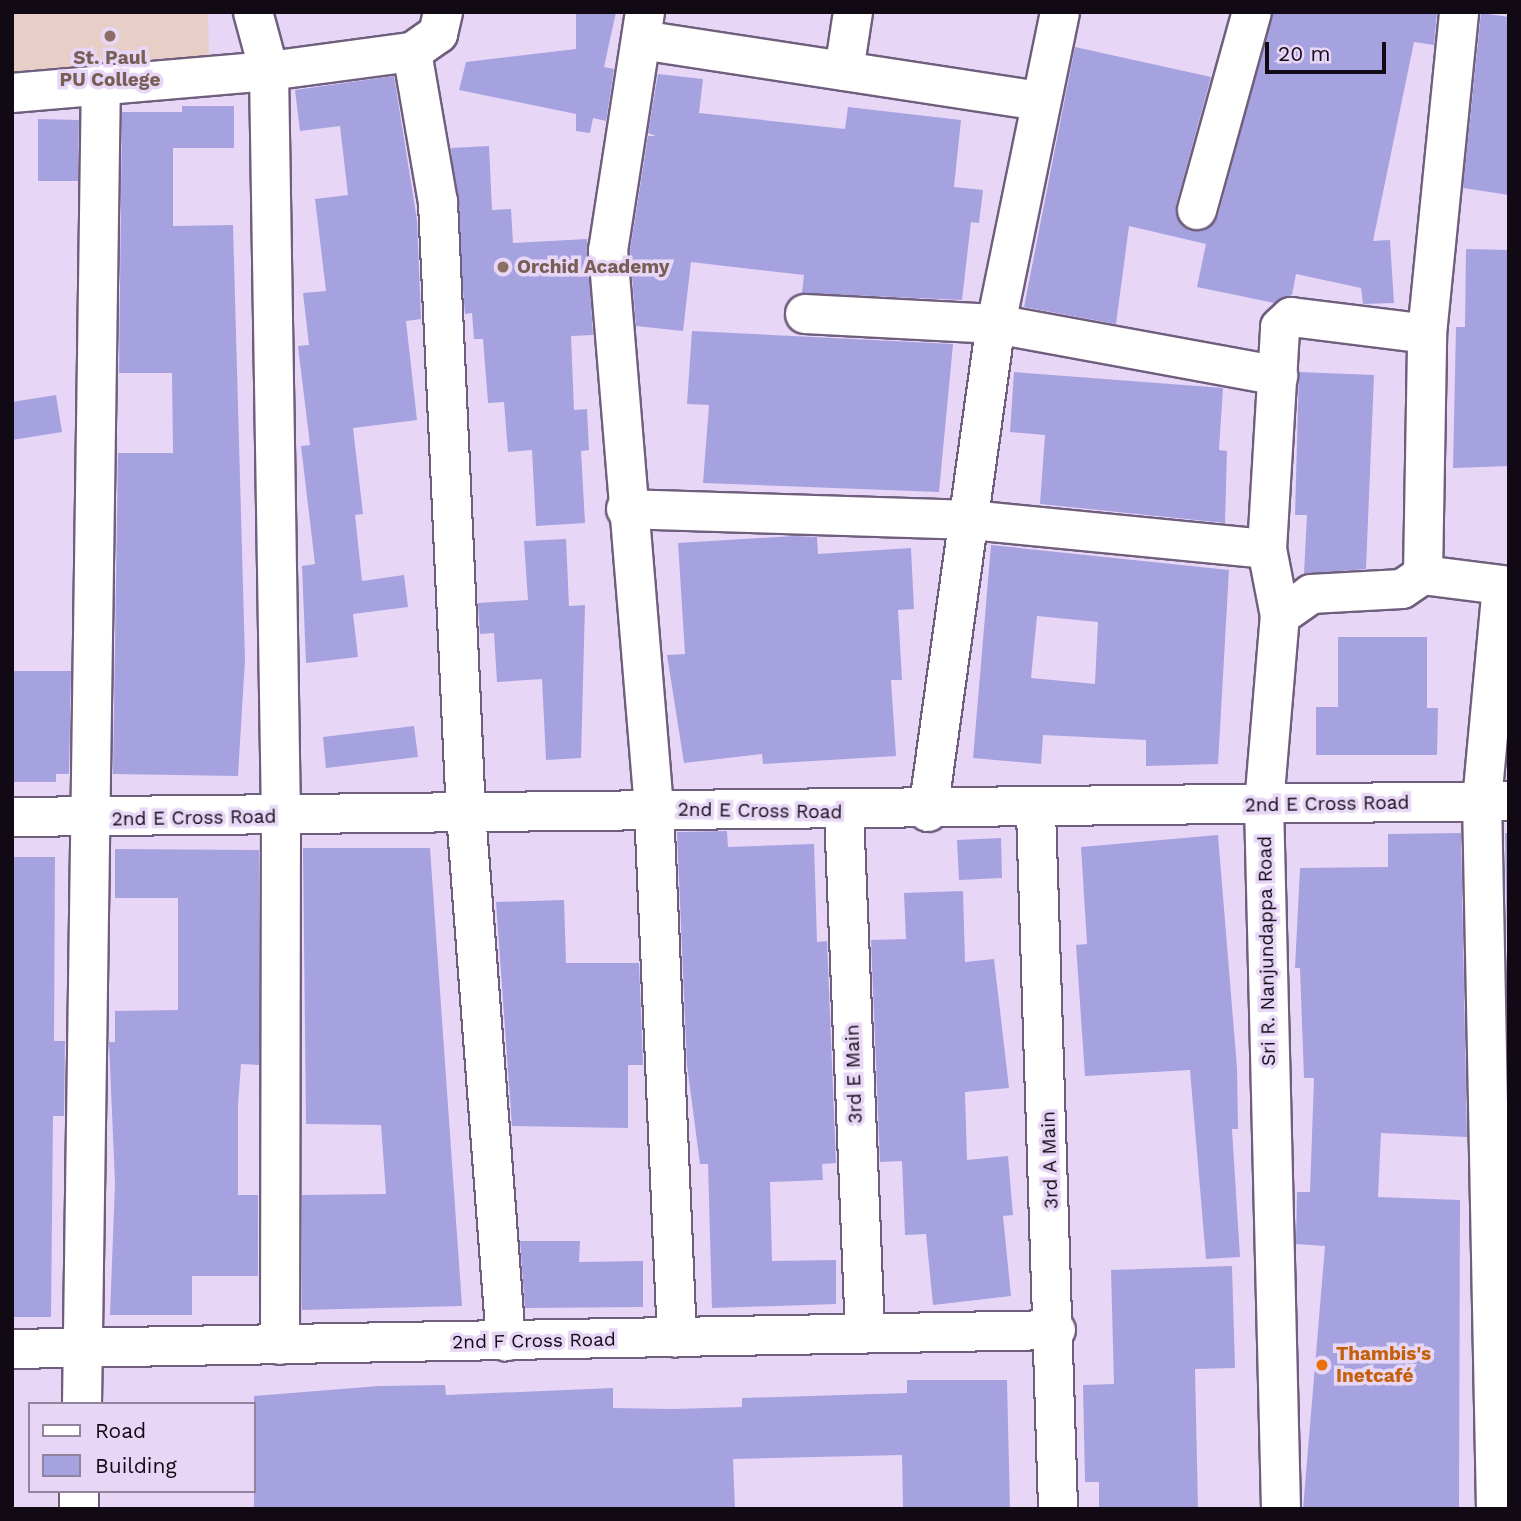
<!DOCTYPE html>
<html>
<head>
<meta charset="utf-8">
<style>
  body { margin:0 }
  #map { position:relative; width:1521px; height:1521px; overflow:hidden; background:#e8d6f7; font-family:"Work Sans",sans-serif }
  div>[style] { position:absolute }
  .education>* { inset:0; background:#e7cec6 }
  .building>* { inset:0; background:#a6a2e0 }
  .roads { filter:drop-shadow(2px 0 #705f7c) drop-shadow(-2px 0 #705f7c) drop-shadow(0 2px #705f7c) drop-shadow(0 -2px #705f7c) }
  .minor>* { height:38px; margin:-19px; padding:0 19px; transform-origin:19px; border-radius:19px; background:#fff }
  .dots>* { width:19px; height:19px; translate:-50% -50%; box-sizing:border-box; border:4px solid #e8d6f7; border-radius:50% }
  span { translate:-50% -50%; white-space:nowrap; text-align:center; line-height:1.15; -webkit-text-stroke:7px #e8d6f7; paint-order:stroke }
  .education-label { font-size:19px; color:#785e54; font-weight:700 }
  .left { translate:0 -50%; text-align:left }
  .street-label { font-size:19px; color:#110a15 }
  .food-label { font-size:19px; color:#c56008; font-weight:700 }
  .frame { position:absolute; inset:0; border:14px solid #110a15; pointer-events:none }
  .legend { position:absolute; left:28px; top:1402px; width:228px; height:91px; box-sizing:border-box; background:#e8d6f7; border:2px solid #92849d; margin:0; padding:9px 12px; list-style:none; font-size:21px; color:#110a15 }
  .legend li { display:flex; align-items:center; gap:14px; height:35px }
  .legend b { width:35px; border:2px solid #92849d }
  .scale { position:absolute; left:1265px; top:42px; width:121px; height:32px; box-sizing:border-box; border:4px solid #110a15; border-top:0; padding-left:9px; font-size:21px; line-height:24px; white-space:nowrap; color:#110a15; -webkit-text-stroke:5px #e8d6f7; paint-order:stroke }
</style>
</head>
<body>
<div id="map">
  <div class="education">
    <i style="clip-path:polygon(12px 12px,208px 12px,209px 59px,12px 79px)"></i>
  </div>
  <div class="building">
    <i style="clip-path:polygon(576px 12px,616px 12px,604px 67px,614px 69px,606px 121px,593px 118px,590px 133px,576px 131px,576px 114px,459px 90px,466px 62px,576px 49px)"></i>
    <i style="clip-path:polygon(1273px 12px,1437px 12px,1434px 45px,1414px 42px,1373px 241px,1390px 240px,1394px 303px,1363px 304px,1361px 288px,1296px 274px,1292px 295px,1274px 303px,1197px 287px,1206px 244px,1129px 226px,1116px 324px,1024px 307px,1075px 47px,1211px 77px,1176px 205px,1182px 226px,1202px 231px,1218px 216px)"></i>
    <i style="clip-path:polygon(1481px 13px,1509px 17px,1509px 195px,1463px 188px)"></i>
    <i style="clip-path:polygon(658px 74px,703px 79px,699px 113px,845px 129px,848px 107px,961px 120px,954px 187px,983px 190px,979px 223px,971px 222px,962px 300px,802px 293px,804px 275px,691px 262px,683px 331px,636px 326px,630px 251px,648px 136px,656px 136px,648px 133px)"></i>
    <i style="clip-path:polygon(394px 76px,417px 220px,421px 319px,406px 321px,417px 420px,353px 428px,363px 514px,355px 515px,362px 581px,404px 575px,408px 607px,353px 614px,358px 657px,306px 663px,302px 566px,315px 564px,301px 446px,310px 445px,298px 346px,309px 345px,303px 293px,326px 291px,315px 199px,348px 195px,340px 126px,300px 131px,295px 90px)"></i>
    <i style="clip-path:polygon(182px 106px,234px 106px,234px 148px,173px 148px,173px 226px,233px 225px,245px 659px,238px 776px,113px 774px,118px 453px,173px 453px,172px 373px,119px 373px,122px 112px,182px 112px)"></i>
    <i style="clip-path:polygon(38px 119px,79px 120px,78px 181px,38px 181px)"></i>
    <i style="clip-path:polygon(489px 146px,492px 210px,511px 209px,513px 243px,587px 239px,593px 335px,571px 336px,574px 410px,587px 409px,589px 450px,581px 451px,585px 523px,536px 526px,532px 450px,508px 452px,504px 402px,488px 403px,483px 339px,474px 339px,472px 313px,465px 314px,451px 148px)"></i>
    <i style="clip-path:polygon(1466px 249px,1509px 250px,1509px 466px,1453px 468px,1456px 327px,1465px 327px)"></i>
    <i style="clip-path:polygon(692px 331px,953px 344px,939px 492px,703px 483px,709px 405px,687px 404px)"></i>
    <i style="clip-path:polygon(1014px 372px,1223px 388px,1219px 450px,1227px 451px,1225px 523px,1040px 504px,1045px 435px,1010px 432px)"></i>
    <i style="clip-path:polygon(1299px 372px,1374px 375px,1366px 569px,1304px 574px,1307px 515px,1295px 515px)"></i>
    <i style="clip-path:polygon(56px 395px,62px 432px,12px 440px,12px 402px)"></i>
    <i style="clip-path:polygon(795px 536px,817px 537px,818px 554px,911px 548px,914px 609px,898px 610px,902px 680px,891px 680px,896px 756px,763px 764px,762px 754px,684px 763px,667px 655px,685px 654px,678px 543px)"></i>
    <i style="clip-path:polygon(566px 539px,569px 606px,585px 605px,581px 758px,546px 760px,542px 679px,497px 682px,494px 633px,480px 634px,478px 603px,528px 600px,524px 541px)"></i>
    <i style="clip-path:polygon(evenodd,991px 545px,1229px 570px,1218px 764px,1146px 766px,1146px 740px,1043px 735px,1041px 764px,973px 758px,991px 545px,1037px 616px,1098px 622px,1095px 684px,1031px 678px,1037px 616px)"></i>
    <i style="clip-path:polygon(1338px 637px,1427px 637px,1427px 708px,1438px 708px,1437px 755px,1316px 755px,1316px 707px,1338px 707px)"></i>
    <i style="clip-path:polygon(12px 671px,71px 671px,69px 774px,56px 774px,56px 782px,12px 782px)"></i>
    <i style="clip-path:polygon(414px 726px,418px 757px,326px 768px,323px 737px)"></i>
    <i style="clip-path:polygon(727px 831px,728px 847px,814px 844px,817px 942px,827px 941px,836px 1163px,822px 1164px,823px 1180px,770px 1182px,772px 1261px,836px 1260px,836px 1304px,712px 1308px,708px 1164px,700px 1164px,687px 1065px,677px 832px)"></i>
    <i style="clip-path:polygon(1461px 833px,1467px 1137px,1381px 1133px,1378px 1197px,1460px 1200px,1459px 1509px,1303px 1509px,1325px 1246px,1296px 1244px,1297px 1192px,1310px 1192px,1314px 1078px,1304px 1078px,1300px 968px,1295px 968px,1300px 868px,1388px 867px,1388px 834px)"></i>
    <i style="clip-path:polygon(1505px 833px,1509px 833px,1509px 1047px)"></i>
    <i style="clip-path:polygon(1218px 835px,1237px 1068px,1238px 1129px,1232px 1129px,1240px 1257px,1206px 1259px,1190px 1070px,1085px 1076px,1076px 945px,1087px 944px,1081px 847px)"></i>
    <i style="clip-path:polygon(1001px 838px,1002px 878px,959px 880px,957px 840px)"></i>
    <i style="clip-path:polygon(303px 848px,430px 848px,462px 1306px,302px 1310px,302px 1195px,386px 1194px,381px 1125px,306px 1124px)"></i>
    <i style="clip-path:polygon(115px 849px,259px 850px,259px 1065px,241px 1064px,238px 1105px,238px 1195px,258px 1195px,258px 1276px,192px 1276px,192px 1315px,110px 1315px,115px 1183px,109px 1042px,115px 1042px,115px 1011px,178px 1010px,178px 898px,115px 898px)"></i>
    <i style="clip-path:polygon(12px 857px,55px 857px,54px 1041px,65px 1041px,64px 1116px,53px 1116px,51px 1317px,12px 1317px)"></i>
    <i style="clip-path:polygon(963px 891px,965px 962px,994px 959px,1009px 1088px,965px 1092px,967px 1160px,1008px 1156px,1013px 1215px,1003px 1216px,1011px 1296px,933px 1305px,926px 1234px,905px 1235px,902px 1161px,880px 1162px,871px 940px,906px 939px,904px 893px)"></i>
    <i style="clip-path:polygon(564px 900px,566px 963px,639px 963px,643px 1065px,628px 1065px,628px 1128px,512px 1126px,496px 902px)"></i>
    <i style="clip-path:polygon(520px 1241px,580px 1241px,579px 1262px,643px 1261px,643px 1307px,525px 1308px)"></i>
    <i style="clip-path:polygon(1232px 1266px,1235px 1368px,1195px 1369px,1198px 1509px,1099px 1509px,1099px 1482px,1085px 1482px,1083px 1385px,1114px 1384px,1111px 1270px)"></i>
    <i style="clip-path:polygon(907px 1380px,1007px 1380px,1010px 1509px,903px 1509px,902px 1455px,733px 1459px,735px 1509px,254px 1509px,254px 1396px,379px 1386px,445px 1385px,446px 1395px,613px 1388px,613px 1408px,673px 1409px,742px 1407px,742px 1398px,907px 1393px)"></i>
  </div>
  <div class="roads">
    <div class="minor">
      <i style="left:253px;top:12px;width:61px;rotate:74.8deg"></i>
      <i style="left:269px;top:71px;width:745px;rotate:89.08deg"></i>
      <i style="left:281px;top:816px;width:529px;rotate:90.11deg"></i>
      <i style="left:645px;top:12px;width:241px;rotate:98.8deg"></i>
      <i style="left:608px;top:250px;width:560px;rotate:85.29deg"></i>
      <i style="left:654px;top:808px;width:530px;rotate:87.52deg"></i>
      <i style="left:641px;top:40px;width:403px;rotate:8.7deg"></i>
      <i style="left:412px;top:52px;width:152px;rotate:80.2deg"></i>
      <i style="left:438px;top:202px;width:612px;rotate:87.38deg"></i>
      <i style="left:466px;top:813px;width:530px;rotate:85.67deg"></i>
      <i style="left:844px;top:71px;width:60px;rotate:-81.3deg"></i>
      <i style="left:12px;top:93px;width:258px;rotate:-4.9deg"></i>
      <i style="left:269px;top:71px;width:144px;rotate:-7.6deg"></i>
      <i style="left:412px;top:52px;width:32px;rotate:-35deg"></i>
      <i style="left:438px;top:34px;width:23px;rotate:-77deg"></i>
      <i style="left:1197px;top:210px;width:205px;rotate:-74.5deg"></i>
      <i style="left:805px;top:314px;width:191px;rotate:3deg"></i>
      <i style="left:996px;top:324px;width:287px;rotate:10.4deg"></i>
      <i style="left:626px;top:509px;width:344px;rotate:1.8deg"></i>
      <i style="left:970px;top:520px;width:298px;rotate:5.6deg"></i>
      <i style="left:1423px;top:575px;width:87px;rotate:7.3deg"></i>
      <i style="left:1280px;top:616px;width:38px;rotate:-35deg"></i>
      <i style="left:1311px;top:594px;width:91px;rotate:-3.1deg"></i>
      <i style="left:1402px;top:589px;width:25px;rotate:-34deg"></i>
      <i style="left:1423px;top:575px;width:241px;rotate:-89deg"></i>
      <i style="left:1427px;top:334px;width:324px;rotate:-84.3deg"></i>
      <i style="left:1036px;top:811px;width:698px;rotate:88.19deg"></i>
      <i style="left:928px;top:812px;width:493px;rotate:-82.1deg"></i>
      <i style="left:996px;top:324px;width:318px;rotate:-78.4deg"></i>
      <i style="left:844px;top:813px;width:521px;rotate:87.69deg"></i>
      <i style="left:12px;top:817px;width:1497px;rotate:-0.61deg"></i>
      <i style="left:12px;top:1349px;width:1044px;rotate:-1.04deg"></i>
      <i style="left:82px;top:1404px;width:1321px;rotate:-89.18deg"></i>
      <i style="left:79px;top:1509px;width:18px;rotate:-90deg"></i>
      <i style="left:1281px;top:1509px;width:704px;rotate:-91.38deg"></i>
      <i style="left:1264px;top:805px;width:190px;rotate:-85.2deg"></i>
      <i style="left:1280px;top:616px;width:68px;rotate:-101deg"></i>
      <i style="left:1267px;top:549px;width:222px;rotate:-86.6deg"></i>
      <i style="left:1280px;top:327px;width:15px;rotate:-42deg"></i>
      <i style="left:1291px;top:317px;width:137px;rotate:7.1deg"></i>
      <i style="left:1496px;top:1509px;width:708px;rotate:-91.13deg"></i>
      <i style="left:1482px;top:801px;width:216px;rotate:-84.7deg"></i>
    </div>
  </div>
  <div class="dots">
    <i style="left:110px;top:36px;background:#8d6e63"></i>
    <i style="left:503px;top:267px;background:#8d6e63"></i>
    <i style="left:1322px;top:1365px;background:#e8710a"></i>
  </div>
  <div class="education-label">
    <span style="left:110px;top:69px">St. Paul<br>PU College</span>
    <span class="left" style="left:517px;top:267px">Orchid Academy</span>
  </div>
  <div class="street-label">
    <span style="left:1327px;top:804px;rotate:-1deg">2nd E Cross Road</span>
    <span style="left:760px;top:811px;rotate:1deg">2nd E Cross Road</span>
    <span style="left:194px;top:818px;rotate:-1deg">2nd E Cross Road</span>
    <span style="left:1267px;top:951px;rotate:-91deg">Sri R. Nanjundappa Road</span>
    <span style="left:854px;top:1074px;rotate:-92deg">3rd E Main</span>
    <span style="left:1050px;top:1160px;rotate:-92deg">3rd A Main</span>
    <span style="left:534px;top:1341px;rotate:-1deg">2nd F Cross Road</span>
  </div>
  <div class="food-label">
    <span class="left" style="left:1336px;top:1365px">Thambis's<br>Inetcafé</span>
  </div>
  <div class="frame"></div>
  <ul class="legend">
  <li><b style="height:9px;background:#fff"></b>Road</li>
  <li><b style="height:19px;background:#a6a2e0"></b>Building</li>
  </ul>
  <div class="scale">20 m</div>
</div>
</body>
</html>
